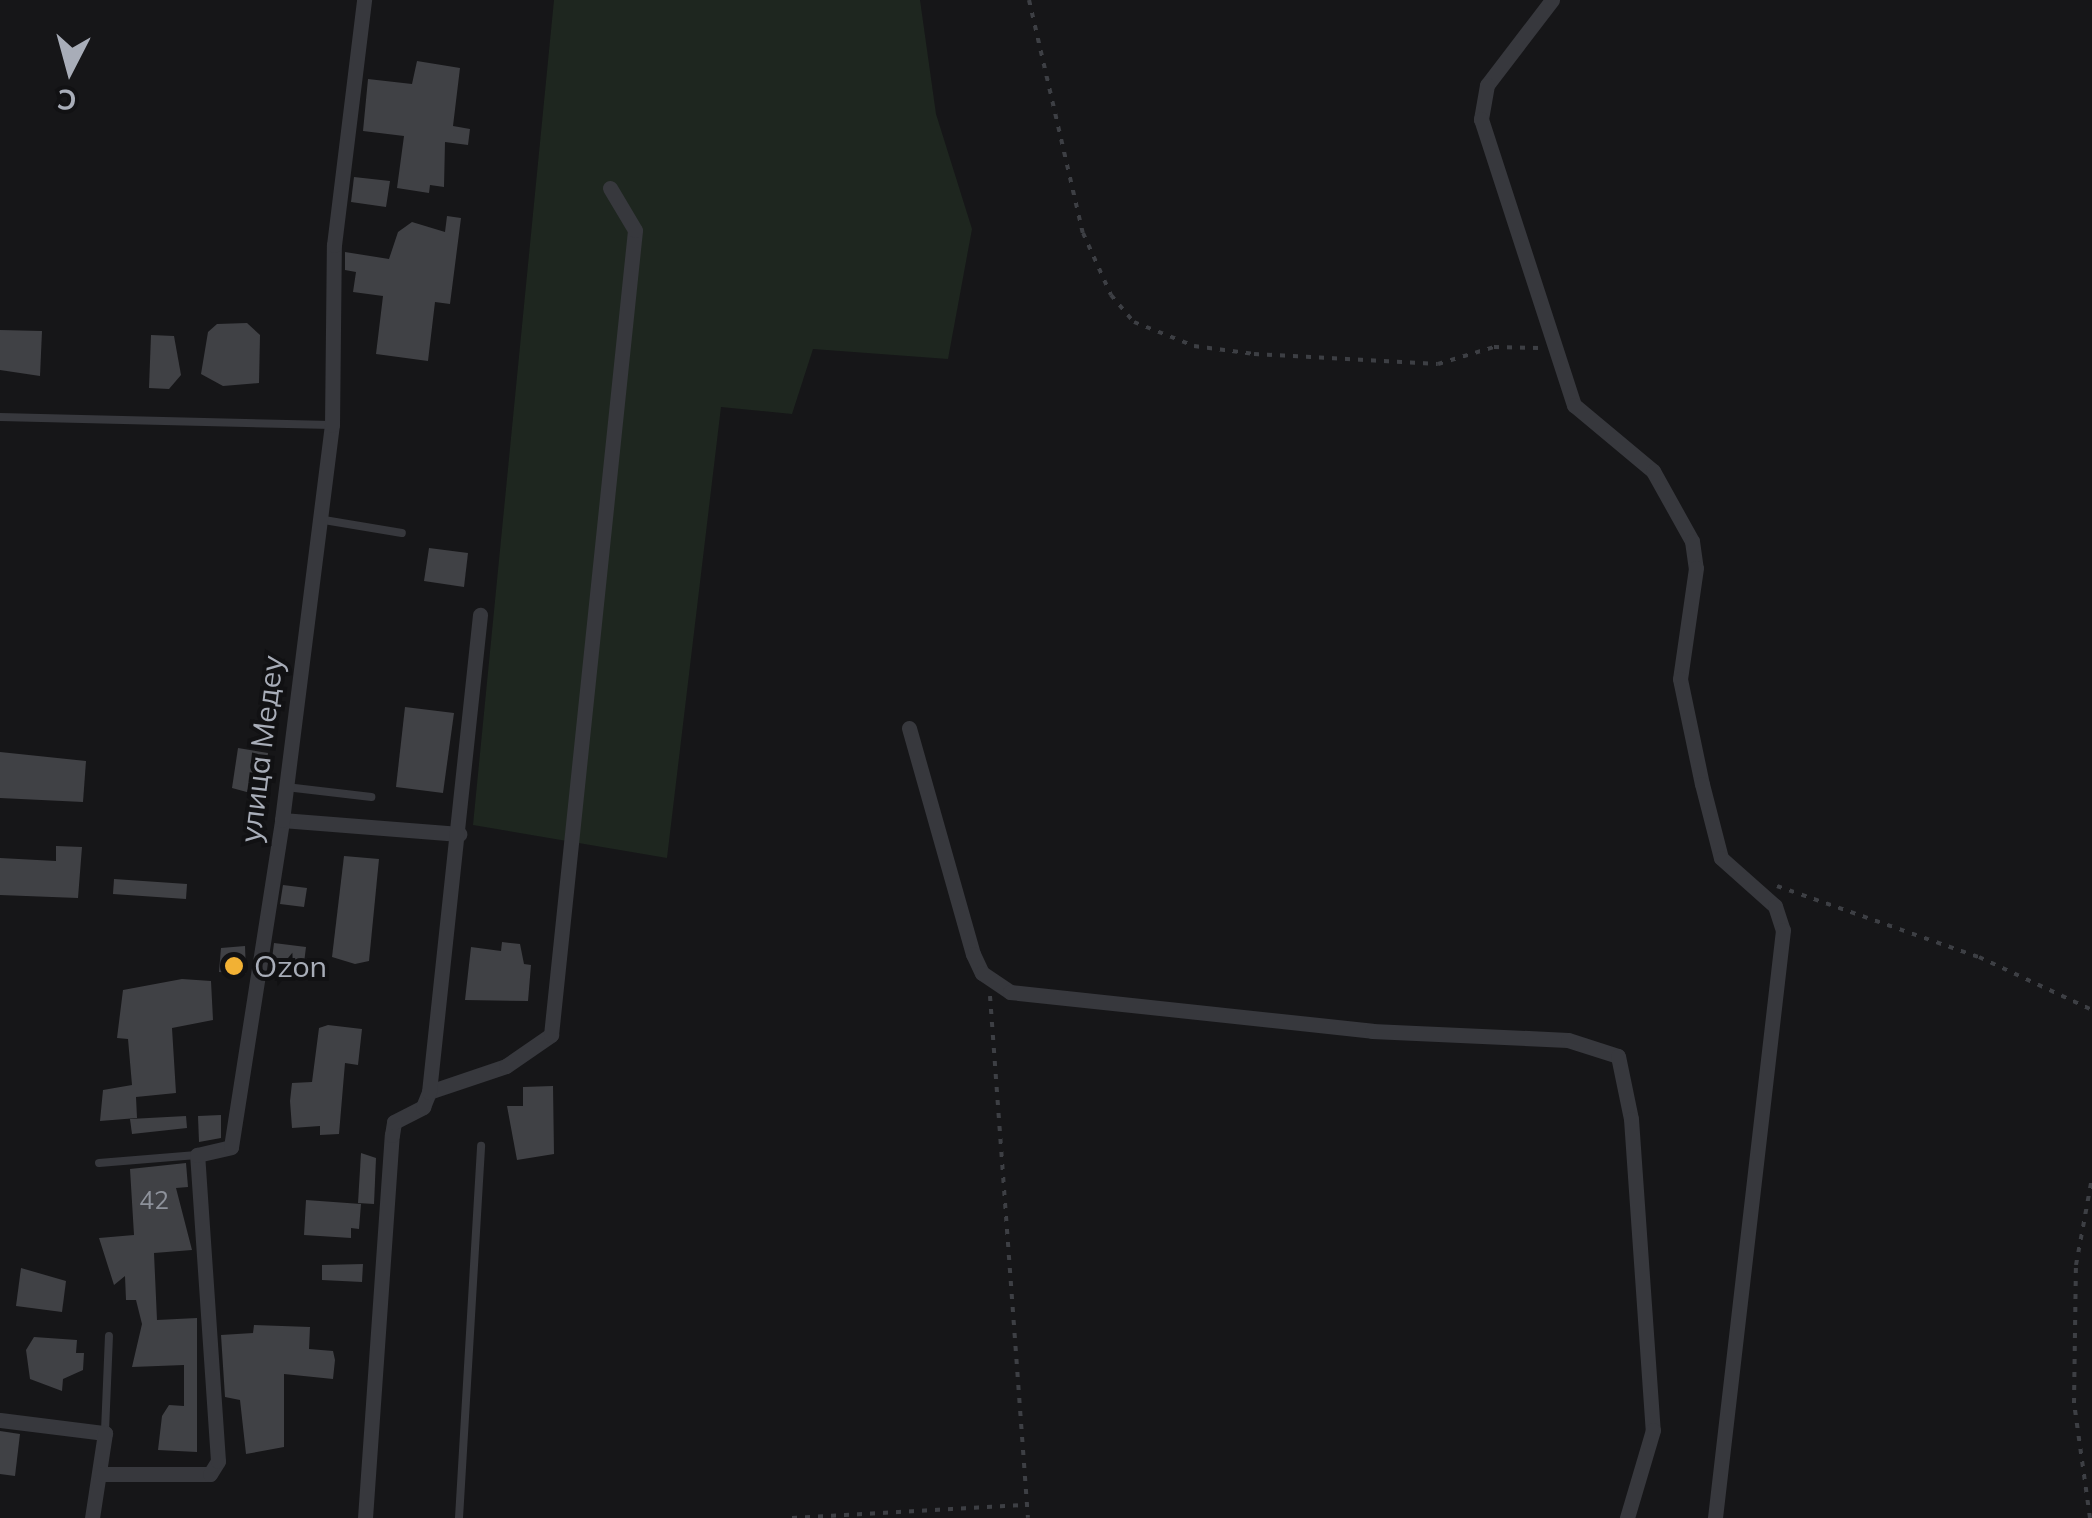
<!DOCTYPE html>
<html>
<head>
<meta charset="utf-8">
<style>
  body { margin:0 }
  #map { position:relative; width:2092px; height:1518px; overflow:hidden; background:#161618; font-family:Mulish,sans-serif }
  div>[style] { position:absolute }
  .green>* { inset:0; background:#1e261f }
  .building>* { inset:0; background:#404145 }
  .path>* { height:4px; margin-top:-2px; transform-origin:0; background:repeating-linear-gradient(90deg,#3d3f44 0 5px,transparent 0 13px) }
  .service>* { height:8px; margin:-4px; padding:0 4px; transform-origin:4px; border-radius:4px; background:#37383d }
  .minor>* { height:15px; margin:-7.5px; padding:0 7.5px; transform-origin:7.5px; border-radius:7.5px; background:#37383d }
  .dots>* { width:28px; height:28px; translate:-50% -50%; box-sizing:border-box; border:5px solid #111113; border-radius:50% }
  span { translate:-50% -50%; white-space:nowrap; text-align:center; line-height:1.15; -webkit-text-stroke:8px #111113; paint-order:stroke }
  .number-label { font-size:25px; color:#8e929b }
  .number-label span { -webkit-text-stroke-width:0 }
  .street-label { font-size:30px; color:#a8adb8 }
  .poi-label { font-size:30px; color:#a8adb8 }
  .left { translate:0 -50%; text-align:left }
  .north { position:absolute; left:20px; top:20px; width:100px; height:100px; -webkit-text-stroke:8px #111113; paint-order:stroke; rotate:186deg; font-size:28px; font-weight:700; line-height:40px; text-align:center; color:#a8adb8 }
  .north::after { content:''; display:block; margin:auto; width:35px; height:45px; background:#a8adb8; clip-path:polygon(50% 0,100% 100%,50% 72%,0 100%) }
</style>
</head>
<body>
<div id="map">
  <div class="green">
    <i style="clip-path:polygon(554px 0,920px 0,936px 114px,972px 229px,948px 359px,813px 349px,792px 414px,721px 407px,667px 858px,473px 825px)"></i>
  </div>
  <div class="building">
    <i style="clip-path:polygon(417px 61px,460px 68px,453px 126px,470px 129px,468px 145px,445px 142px,444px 187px,430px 185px,429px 193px,397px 188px,404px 136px,363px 131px,368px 79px,412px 84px)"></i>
    <i style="clip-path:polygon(354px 177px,390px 181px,386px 207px,351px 202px)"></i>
    <i style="clip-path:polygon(447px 216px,461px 218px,450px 304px,435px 302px,428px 361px,376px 354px,383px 296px,353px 292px,356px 272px,345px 270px,345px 252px,389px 259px,398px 232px,412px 222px,445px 232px)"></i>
    <i style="clip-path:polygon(247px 323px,260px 335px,259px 383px,223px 386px,201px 374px,208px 332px,217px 324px)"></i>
    <i style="clip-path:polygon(0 330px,42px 331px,40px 376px,0 370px)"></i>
    <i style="clip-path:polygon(151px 335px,174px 336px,181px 375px,169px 389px,149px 388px)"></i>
    <i style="clip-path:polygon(429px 548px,468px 553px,464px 587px,424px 581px)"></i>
    <i style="clip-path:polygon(405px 707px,454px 713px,443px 793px,396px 787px)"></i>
    <i style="clip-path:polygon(238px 748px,268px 753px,262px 796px,232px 788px)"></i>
    <i style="clip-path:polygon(0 752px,86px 761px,83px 802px,0 798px)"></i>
    <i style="clip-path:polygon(56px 846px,82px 847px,78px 898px,0 895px,0 858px,56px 861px)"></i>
    <i style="clip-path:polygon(344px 856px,379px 859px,369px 961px,355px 964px,332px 957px)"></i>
    <i style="clip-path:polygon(114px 879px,187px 884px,186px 899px,113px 894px)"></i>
    <i style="clip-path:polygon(283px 885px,307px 888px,304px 907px,280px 904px)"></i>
    <i style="clip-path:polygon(502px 942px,520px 944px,524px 964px,531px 965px,528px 1001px,465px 1000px,471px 947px,501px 951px)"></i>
    <i style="clip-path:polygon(274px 943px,306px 947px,304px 963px,272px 959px)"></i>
    <i style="clip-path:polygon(245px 946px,246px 974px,219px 972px,221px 948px)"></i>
    <i style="clip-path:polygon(182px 979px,211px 981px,213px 1020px,172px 1028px,176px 1093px,136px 1097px,137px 1118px,100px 1121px,103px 1090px,132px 1085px,128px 1039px,117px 1038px,123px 990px)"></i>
    <i style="clip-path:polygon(328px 1025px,362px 1029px,358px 1065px,345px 1063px,339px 1134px,320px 1135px,320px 1126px,292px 1128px,290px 1101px,292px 1083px,312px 1082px,319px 1028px)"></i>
    <i style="clip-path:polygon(553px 1086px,554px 1154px,517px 1160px,507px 1106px,523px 1106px,523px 1087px)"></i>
    <i style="clip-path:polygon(221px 1115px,221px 1138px,199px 1142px,198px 1116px)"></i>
    <i style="clip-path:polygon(186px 1116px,187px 1128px,132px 1134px,130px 1119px)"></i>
    <i style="clip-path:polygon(361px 1153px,376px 1158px,374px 1204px,358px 1203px)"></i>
    <i style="clip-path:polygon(186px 1163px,188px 1187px,176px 1188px,192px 1250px,154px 1253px,157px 1320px,197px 1318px,197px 1452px,158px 1450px,162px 1416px,169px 1405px,184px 1406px,184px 1365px,132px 1367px,142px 1324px,136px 1300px,126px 1300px,125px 1276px,114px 1285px,99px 1238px,134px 1235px,130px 1169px)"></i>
    <i style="clip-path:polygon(306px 1200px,361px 1204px,359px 1229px,351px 1228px,351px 1238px,304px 1235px)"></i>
    <i style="clip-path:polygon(363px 1264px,362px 1282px,322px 1280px,322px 1265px)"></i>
    <i style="clip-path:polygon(21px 1268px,66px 1281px,62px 1312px,16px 1306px)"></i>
    <i style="clip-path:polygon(254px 1325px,310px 1327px,309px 1349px,333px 1351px,335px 1360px,333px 1379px,284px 1374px,284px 1447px,246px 1454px,240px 1400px,225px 1397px,221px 1335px,253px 1333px)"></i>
    <i style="clip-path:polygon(34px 1337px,77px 1340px,76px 1353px,84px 1353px,83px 1370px,63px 1379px,62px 1391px,30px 1379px,26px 1350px)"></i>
    <i style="clip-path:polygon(0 1431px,20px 1434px,15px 1476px,0 1474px)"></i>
  </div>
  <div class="path">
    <i style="left:1029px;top:0;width:239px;rotate:77deg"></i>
    <i style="left:1083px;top:233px;width:68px;rotate:65.7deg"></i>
    <i style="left:1111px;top:295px;width:35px;rotate:50deg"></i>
    <i style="left:1134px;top:322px;width:65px;rotate:21.8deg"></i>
    <i style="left:1194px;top:346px;width:61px;rotate:7.6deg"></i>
    <i style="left:1254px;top:354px;width:184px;rotate:3.1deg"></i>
    <i style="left:1438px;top:364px;width:59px;rotate:-16.9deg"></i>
    <i style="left:1494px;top:347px;width:46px;rotate:1.2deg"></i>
    <i style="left:1777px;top:886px;width:214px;rotate:19.4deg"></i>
    <i style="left:1979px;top:957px;width:125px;rotate:25.1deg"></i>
    <i style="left:990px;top:996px;width:523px;rotate:85.84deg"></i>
    <i style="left:792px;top:1518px;width:234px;rotate:-3.2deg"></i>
    <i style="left:2090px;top:1518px;width:116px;rotate:-97.9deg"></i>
    <i style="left:2074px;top:1403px;width:138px;rotate:-89.2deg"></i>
    <i style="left:2076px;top:1265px;width:88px;rotate:-79.6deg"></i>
  </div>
  <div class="service">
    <i style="left:0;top:417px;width:332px;rotate:1.4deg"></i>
    <i style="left:318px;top:519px;width:85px;rotate:9.5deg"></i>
    <i style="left:286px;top:787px;width:86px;rotate:6.7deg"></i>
    <i style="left:99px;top:1163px;width:98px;rotate:-4.7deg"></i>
    <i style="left:105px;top:1431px;width:95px;rotate:-87.6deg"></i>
    <i style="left:459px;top:1518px;width:373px;rotate:-86.6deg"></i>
  </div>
  <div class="minor">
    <i style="left:1552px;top:0;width:107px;rotate:127.4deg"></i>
    <i style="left:1487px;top:85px;width:35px;rotate:100deg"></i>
    <i style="left:1481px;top:119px;width:301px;rotate:72deg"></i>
    <i style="left:1574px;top:405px;width:103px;rotate:39.9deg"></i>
    <i style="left:1653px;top:471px;width:80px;rotate:60.9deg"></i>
    <i style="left:1692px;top:541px;width:27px;rotate:82deg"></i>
    <i style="left:1696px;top:568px;width:112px;rotate:98.2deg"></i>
    <i style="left:1680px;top:679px;width:107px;rotate:78.2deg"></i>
    <i style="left:1702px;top:784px;width:76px;rotate:75.6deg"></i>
    <i style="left:1721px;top:858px;width:72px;rotate:41.6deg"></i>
    <i style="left:1775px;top:906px;width:25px;rotate:72deg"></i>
    <i style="left:1783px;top:930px;width:592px;rotate:96.6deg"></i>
    <i style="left:909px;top:728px;width:235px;rotate:74.2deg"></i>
    <i style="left:973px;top:954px;width:21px;rotate:65deg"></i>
    <i style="left:982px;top:973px;width:34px;rotate:34deg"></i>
    <i style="left:1010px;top:992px;width:364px;rotate:6.1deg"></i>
    <i style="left:1372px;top:1031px;width:196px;rotate:2.6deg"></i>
    <i style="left:1568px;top:1040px;width:52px;rotate:17.7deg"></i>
    <i style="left:1618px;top:1056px;width:64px;rotate:78.3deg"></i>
    <i style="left:1631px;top:1119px;width:312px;rotate:86deg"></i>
    <i style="left:1653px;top:1430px;width:92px;rotate:106.5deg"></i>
    <i style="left:282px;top:820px;width:178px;rotate:4.5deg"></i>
    <i style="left:429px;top:1092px;width:81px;rotate:-18.7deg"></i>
    <i style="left:506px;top:1066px;width:55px;rotate:-34.6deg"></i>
    <i style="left:551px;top:1035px;width:809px;rotate:-84.04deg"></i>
    <i style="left:635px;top:230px;width:49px;rotate:-120.8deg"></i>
    <i style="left:0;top:1420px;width:106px;rotate:7.1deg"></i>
    <i style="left:105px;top:1433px;width:86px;rotate:98.7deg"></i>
    <i style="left:102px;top:1474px;width:108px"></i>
    <i style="left:210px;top:1474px;width:15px;rotate:-58deg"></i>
    <i style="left:218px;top:1461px;width:307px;rotate:-93.9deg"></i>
    <i style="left:197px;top:1155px;width:35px;rotate:-13deg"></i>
    <i style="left:231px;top:1147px;width:331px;rotate:-81.1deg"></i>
    <i style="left:282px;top:820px;width:398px;rotate:-82.8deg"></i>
    <i style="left:332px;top:425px;width:180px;rotate:-89.4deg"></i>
    <i style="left:334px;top:245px;width:247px;rotate:-83deg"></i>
    <i style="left:365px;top:1518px;width:384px;rotate:-86deg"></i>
    <i style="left:392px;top:1135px;width:13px;rotate:-81deg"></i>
    <i style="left:394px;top:1122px;width:33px;rotate:-27deg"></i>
    <i style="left:423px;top:1107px;width:16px;rotate:-68deg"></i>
    <i style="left:429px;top:1092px;width:480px;rotate:-83.9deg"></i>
  </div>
  <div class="dots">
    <i style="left:234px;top:966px;background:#f2b134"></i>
  </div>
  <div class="number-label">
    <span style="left:154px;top:1200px">42</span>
  </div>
  <div class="street-label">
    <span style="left:261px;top:749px;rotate:-83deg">улица Медеу</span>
  </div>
  <div class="poi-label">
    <span class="left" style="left:254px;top:966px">Ozon</span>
  </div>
  <div class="north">С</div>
</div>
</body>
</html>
